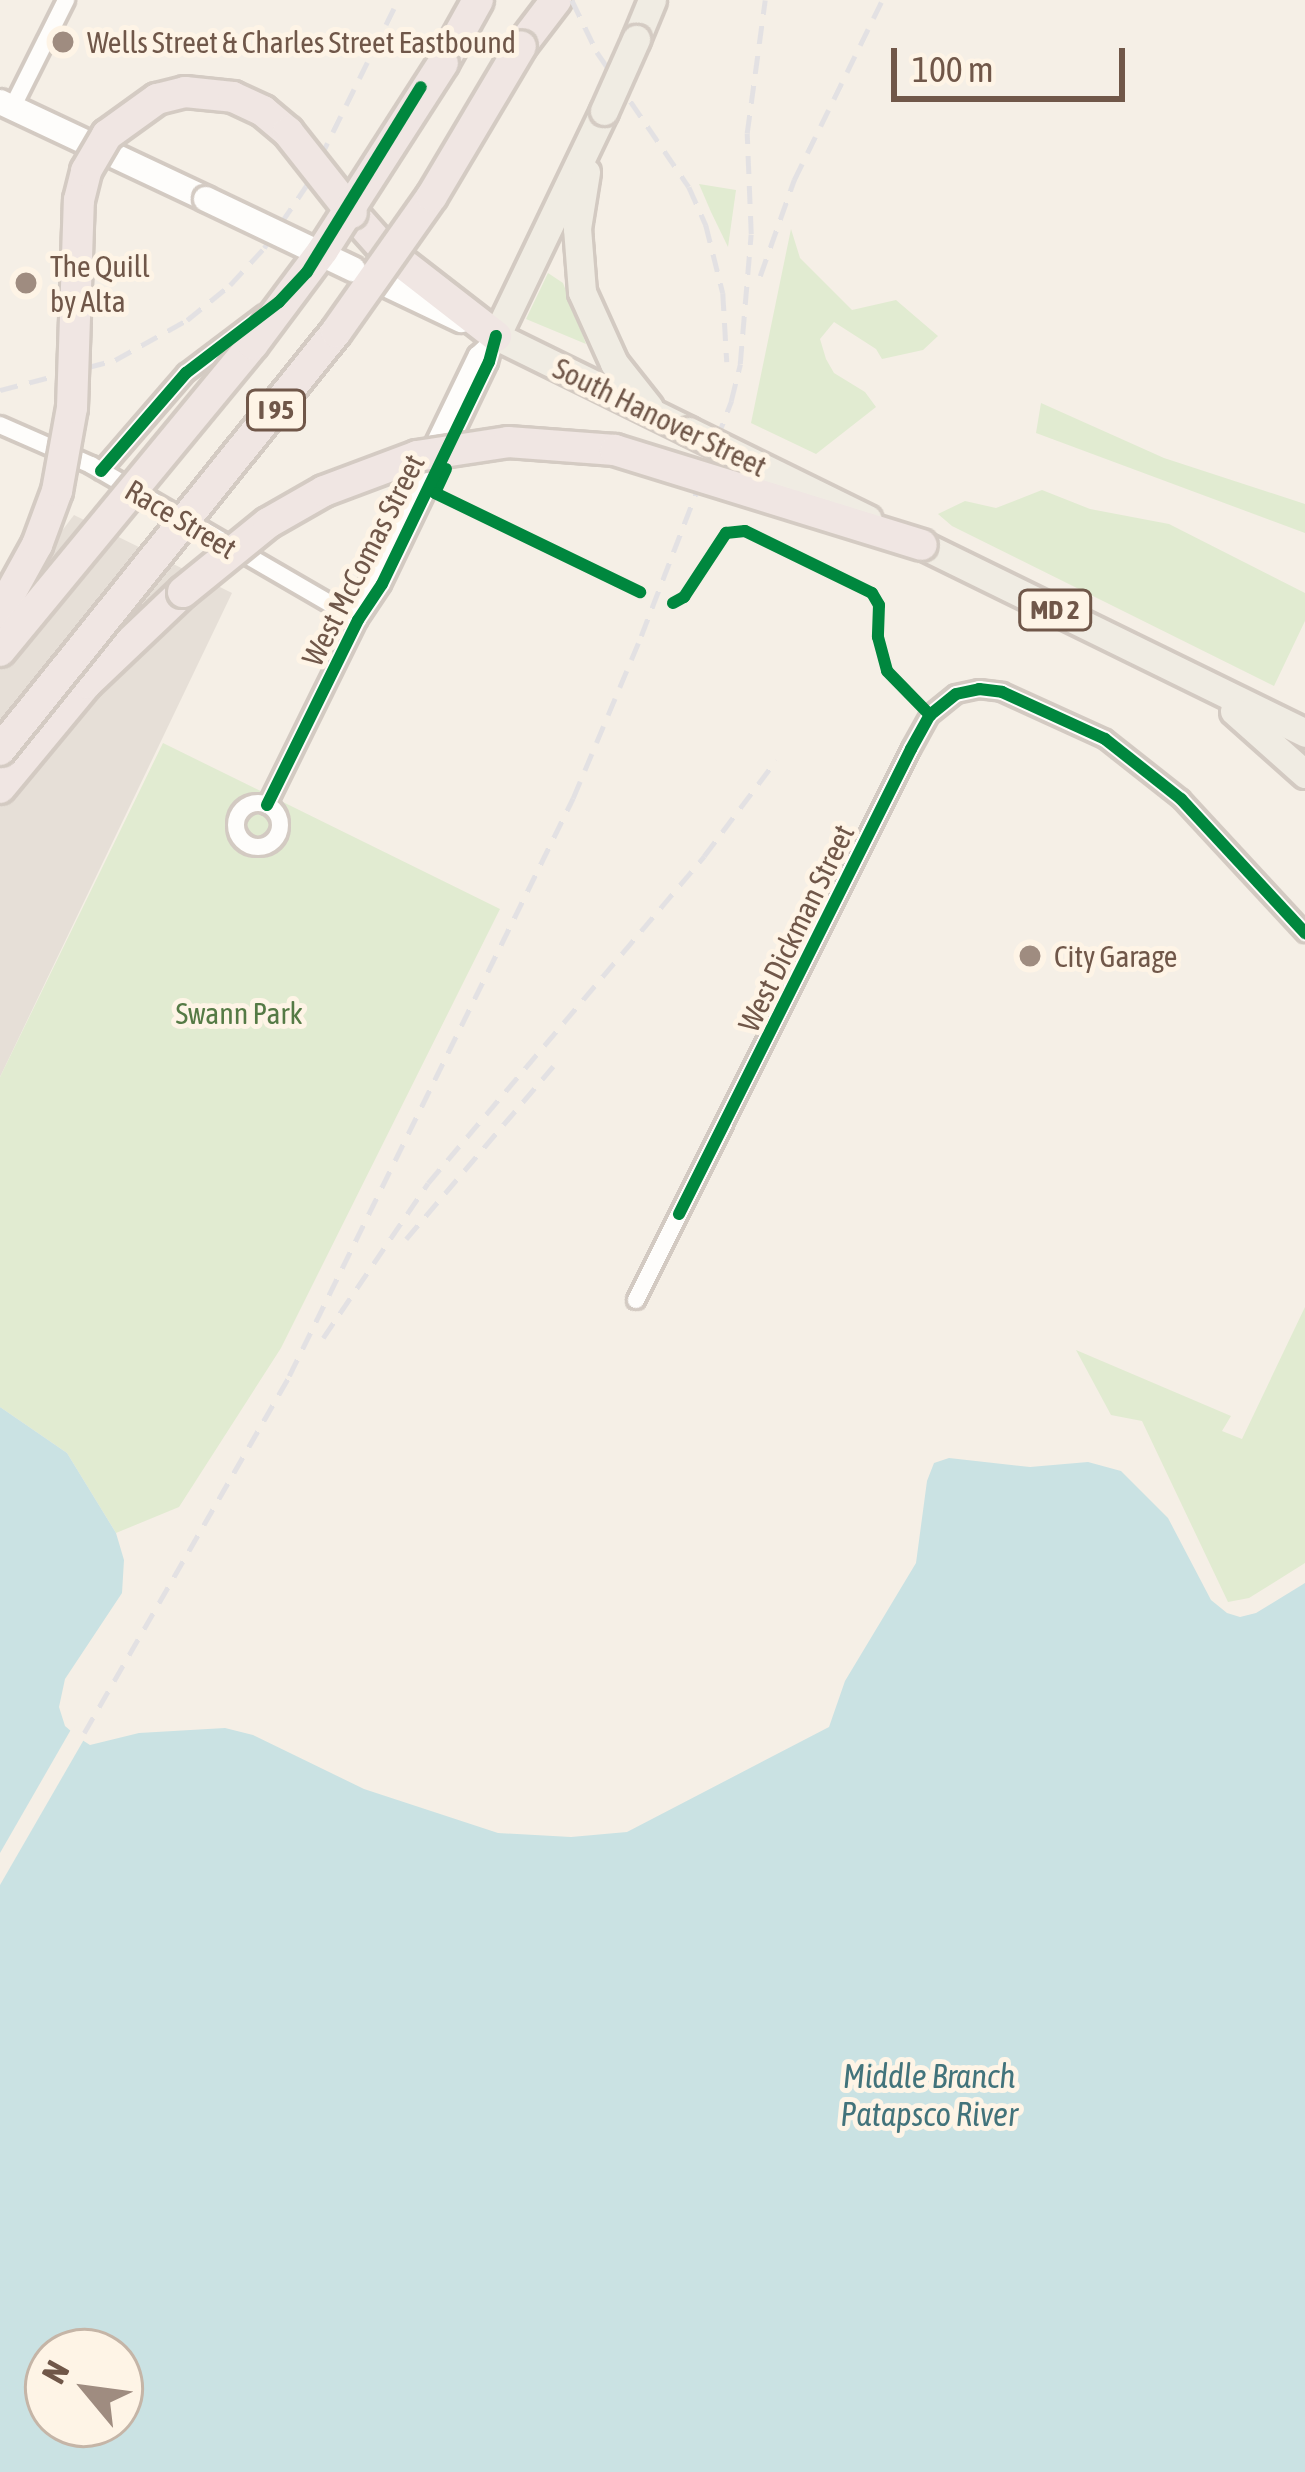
<!DOCTYPE html>
<html>
<head>
<meta charset="utf-8">
<style>
  body { margin:0 }
  #map { position:relative; width:1305px; height:2472px; overflow:hidden; background:#f5efe6; font-family:"Asap Condensed",sans-serif }
  div>[style] { position:absolute }
  .industrial>* { inset:0; background:#e6dfd7 }
  .green>* { inset:0; background:#e1ebd1 }
  .water>* { inset:0; background:#cae2e3 }
  .pier>* { inset:0; background:#f5efe6 }
  .roads { filter:drop-shadow(3px 0 #d3cac2) drop-shadow(-3px 0 #d3cac2) drop-shadow(0 3px #d3cac2) drop-shadow(0 -3px #d3cac2) }
  .minor>* { height:16px; margin:-8px; padding:0 8px; transform-origin:8px; border-radius:8px; background:#fefdfb }
  .minor>.ring { margin:-8px; padding:0; box-sizing:content-box; background:none; border:16px solid #fefdfb; border-radius:50% }
  .secondary>* { height:24px; margin:-12px; padding:0 12px; transform-origin:12px; border-radius:12px; background:#fefdfb }
  .primary>* { height:27px; margin:-13.5px; padding:0 13.5px; transform-origin:13.5px; border-radius:13.5px; background:#f0ece3 }
  .motorway>* { height:30px; margin:-15px; padding:0 15px; transform-origin:15px; border-radius:15px; background:#f0e6e3 }
  .rail>* { height:4.5px; margin-top:-2.25px; transform-origin:0; background:repeating-linear-gradient(90deg,#e3e1e3 0 18px,transparent 0 30px) }
  .bridges { filter:drop-shadow(3px 0 #d4cbc3) drop-shadow(-3px 0 #d4cbc3) drop-shadow(0 3px #d4cbc3) drop-shadow(0 -3px #d4cbc3) }
  .secondary-bridge>* { height:24px; margin:-12px; padding:0 12px; transform-origin:12px; border-radius:12px; background:#fefdfb }
  .primary-bridge>* { height:27px; margin:-13.5px; padding:0 13.5px; transform-origin:13.5px; border-radius:13.5px; background:#f0ece3 }
  .motorway-bridge>* { height:30px; margin:-15px; padding:0 15px; transform-origin:15px; border-radius:15px; background:#f0e6e3 }
  .cycleway>* { height:12px; margin:-6px; padding:0 6px; transform-origin:6px; border-radius:6px; background:#00873e }
  .dots>* { width:33px; height:33px; translate:-50% -50%; box-sizing:border-box; border:6px solid #fef4e6; border-radius:50% }
  span { translate:-50% -50%; white-space:nowrap; text-align:center; line-height:1.15; -webkit-text-stroke:10px #fef4e6; paint-order:stroke }
  .shield-label span { padding:3px 9px; background:#fef4e6; border:3px solid; border-radius:9px; -webkit-text-stroke-width:0 }
  .shield-label { font-size:27px; color:#705749; font-weight:700 }
  .poi-label { font-size:30px; color:#705749 }
  .left { translate:0 -50%; text-align:left }
  .street-label { font-size:30px; color:#705749 }
  .park-label { font-size:30px; color:#557a45 }
  .water-label { font-size:33px; color:#42737b; font-style:italic }
  .north { position:absolute; left:24px; top:2328px; width:120px; height:120px; box-sizing:border-box; background:#fef4e6; border:3px solid #c5b5a7; border-radius:50%; rotate:299deg; font-size:33px; font-weight:700; line-height:48px; text-align:center; color:#705749 }
  .north::after { content:''; display:block; margin:auto; width:42px; height:54px; background:#9f8c80; clip-path:polygon(50% 0,100% 100%,50% 72%,0 100%) }
  .scale { position:absolute; left:891px; top:48px; width:234px; height:54px; box-sizing:border-box; border:6px solid #705749; border-top:0; padding-left:15px; font-size:36px; line-height:42px; white-space:nowrap; color:#705749; -webkit-text-stroke:9px #fef4e6; paint-order:stroke }
</style>
</head>
<body>
<div id="map">
  <div class="industrial">
    <i style="clip-path:polygon(74px 515px,232px 593px,0 1077px,0 612px)"></i>
  </div>
  <div class="green">
    <i style="clip-path:polygon(699px 184px,736px 190px,728px 247px,711px 212px)"></i>
    <i style="clip-path:polygon(791px 229px,800px 258px,852px 310px,896px 300px,938px 336px,923px 350px,882px 359px,876px 349px,834px 322px,820px 339px,826px 359px,834px 373px,865px 392px,876px 407px,816px 454px,751px 423px)"></i>
    <i style="clip-path:polygon(548px 273px,563px 283px,586px 344px,526px 319px)"></i>
    <i style="clip-path:polygon(1041px 403px,1164px 458px,1305px 504px,1305px 533px,1036px 433px)"></i>
    <i style="clip-path:polygon(1042px 490px,1090px 509px,1169px 524px,1305px 593px,1305px 621px,1274px 686px,952px 526px,938px 514px,965px 501px,996px 508px)"></i>
    <i style="clip-path:polygon(163px 743px,500px 909px,281px 1348px,179px 1507px,116px 1533px,67px 1453px,0 1407px,0 1077px)"></i>
    <i style="clip-path:polygon(1305px 1307px,1305px 1563px,1249px 1598px,1228px 1602px,1142px 1421px,1111px 1415px,1076px 1350px,1231px 1416px,1222px 1431px,1242px 1439px)"></i>
  </div>
  <div class="water">
    <i style="clip-path:polygon(evenodd,0 1407px,67px 1453px,116px 1533px,124px 1560px,122px 1593px,65px 1679px,59px 1707px,65px 1726px,79px 1738px,90px 1745px,139px 1733px,225px 1728px,253px 1735px,364px 1789px,498px 1833px,571px 1837px,627px 1832px,829px 1727px,845px 1681px,916px 1563px,927px 1481px,934px 1463px,949px 1458px,1030px 1467px,1088px 1462px,1121px 1471px,1168px 1518px,1211px 1600px,1227px 1613px,1240px 1617px,1256px 1613px,1305px 1583px,1305px 2472px,0 2472px,0 1407px,48px 2352px,120px 2352px,120px 2424px,48px 2424px,48px 2352px)"></i>
  </div>
  <div class="pier">
    <i style="clip-path:polygon(73px 1726px,86px 1736px,0 1885px,0 1853px)"></i>
  </div>
  <div class="roads">
    <div class="minor">
      <i style="left:12px;top:108px;width:121px;rotate:-63.4deg"></i>
      <i style="left:0;top:425px;width:99px;rotate:23.7deg"></i>
      <i style="left:91px;top:465px;width:309px;rotate:30.1deg"></i>
      <i style="left:101px;top:471px;width:130px;rotate:-49.1deg"></i>
      <i style="left:186px;top:373px;width:98px;rotate:-37.1deg"></i>
      <i style="left:361px;top:607px;width:30px;rotate:-75deg"></i>
      <i style="left:369px;top:578px;width:248px;rotate:-64.2deg"></i>
      <i style="left:477px;top:355px;width:26px;rotate:-43deg"></i>
      <i class="ring" style="left:236px;top:803px;width:28px;height:28px"></i>
      <i style="left:267px;top:805px;width:206px;rotate:-63.8deg"></i>
      <i style="left:358px;top:620px;width:43px;rotate:-56.3deg"></i>
      <i style="left:382px;top:584px;width:246px;rotate:-64.3deg"></i>
      <i style="left:489px;top:362px;width:27px;rotate:-75deg"></i>
      <i style="left:636px;top:1300px;width:616px;rotate:-63.48deg"></i>
      <i style="left:911px;top:749px;width:39px;rotate:-61deg"></i>
      <i style="left:930px;top:715px;width:33px;rotate:-39deg"></i>
      <i style="left:956px;top:694px;width:24px;rotate:-12deg"></i>
      <i style="left:979px;top:689px;width:23px;rotate:7deg"></i>
      <i style="left:1002px;top:692px;width:113px;rotate:24.5deg"></i>
      <i style="left:1105px;top:739px;width:97px;rotate:38.3deg"></i>
      <i style="left:1181px;top:799px;width:183px;rotate:47.2deg"></i>
    </div>
    <div class="secondary">
      <i style="left:0;top:102px;width:228px;rotate:25.2deg"></i>
      <i style="left:362px;top:273px;width:110px;rotate:25.4deg"></i>
    </div>
    <div class="primary">
      <i style="left:636px;top:39px;width:42px;rotate:-67.7deg"></i>
      <i style="left:604px;top:111px;width:250px;rotate:115.6deg"></i>
      <i style="left:496px;top:336px;width:215px;rotate:26.2deg"></i>
      <i style="left:586px;top:172px;width:57px;rotate:99.1deg"></i>
      <i style="left:577px;top:228px;width:64px;rotate:85.5deg"></i>
      <i style="left:582px;top:292px;width:78px;rotate:65.7deg"></i>
      <i style="left:614px;top:363px;width:56px;rotate:51.5deg"></i>
      <i style="left:922px;top:545px;width:427px;rotate:26.1deg"></i>
      <i style="left:1234px;top:711px;width:95px;rotate:41.6deg"></i>
    </div>
    <div class="motorway">
      <i style="left:521px;top:46px;width:58px;rotate:-52.7deg"></i>
      <i style="left:443px;top:63px;width:72px;rotate:-60.9deg"></i>
      <i style="left:352px;top:213px;width:48px;rotate:48.4deg"></i>
      <i style="left:384px;top:249px;width:142px;rotate:37.8deg"></i>
      <i style="left:0;top:788px;width:136px;rotate:-50.4deg"></i>
      <i style="left:87px;top:683px;width:132px;rotate:-43.5deg"></i>
    </div>
  </div>
  <div class="rail">
    <i style="left:572px;top:0;width:58px;rotate:64.3deg"></i>
    <i style="left:597px;top:52px;width:163px;rotate:55.7deg"></i>
    <i style="left:689px;top:187px;width:42px;rotate:65.9deg"></i>
    <i style="left:706px;top:225px;width:70px;rotate:76deg"></i>
    <i style="left:723px;top:293px;width:69px;rotate:86.7deg"></i>
    <i style="left:760px;top:276px;width:102px;rotate:-70.5deg"></i>
    <i style="left:794px;top:180px;width:200px;rotate:-63.9deg"></i>
    <i style="left:0;top:390px;width:119px;rotate:-14.6deg"></i>
    <i style="left:115px;top:360px;width:82px;rotate:-29.1deg"></i>
    <i style="left:187px;top:320px;width:55px;rotate:-39.1deg"></i>
    <i style="left:230px;top:285px;width:50px;rotate:-47.4deg"></i>
    <i style="left:264px;top:248px;width:75px;rotate:-55.9deg"></i>
    <i style="left:306px;top:186px;width:208px;rotate:-63.7deg"></i>
    <i style="left:406px;top:1239px;width:227px;rotate:-49.6deg"></i>
    <i style="left:323px;top:1338px;width:187px;rotate:-55.9deg"></i>
    <i style="left:428px;top:1183px;width:428px;rotate:-49.8deg"></i>
    <i style="left:704px;top:856px;width:120px;rotate:-53.1deg"></i>
    <i style="left:84px;top:1733px;width:412px;rotate:-60.1deg"></i>
    <i style="left:289px;top:1376px;width:644px;rotate:-63.83deg"></i>
    <i style="left:573px;top:798px;width:176px;rotate:-67.2deg"></i>
    <i style="left:641px;top:636px;width:252px;rotate:-69deg"></i>
    <i style="left:731px;top:401px;width:38px;rotate:-76deg"></i>
    <i style="left:740px;top:364px;width:130px;rotate:-85.2deg"></i>
    <i style="left:751px;top:234px;width:101px;rotate:-92.3deg"></i>
    <i style="left:747px;top:133px;width:134px;rotate:-82.3deg"></i>
  </div>
  <div class="bridges">
    <div class="secondary-bridge">
      <i style="left:206px;top:199px;width:163px;rotate:25.5deg"></i>
    </div>
    <div class="primary-bridge">
      <i style="left:604px;top:111px;width:79px;rotate:-66deg"></i>
      <i style="left:689px;top:431px;width:199px;rotate:26.2deg"></i>
    </div>
    <div class="motorway-bridge">
      <i style="left:183px;top:592px;width:109px;rotate:-39.1deg"></i>
      <i style="left:268px;top:523px;width:64px;rotate:-29.7deg"></i>
      <i style="left:324px;top:491px;width:99px;rotate:-20.6deg"></i>
      <i style="left:417px;top:456px;width:92px;rotate:-8.7deg"></i>
      <i style="left:508px;top:442px;width:107px;rotate:4.3deg"></i>
      <i style="left:615px;top:450px;width:321px;rotate:17.2deg"></i>
      <i style="left:0;top:612px;width:77px;rotate:-61.1deg"></i>
      <i style="left:37px;top:545px;width:58px;rotate:-69.7deg"></i>
      <i style="left:57px;top:491px;width:84px;rotate:-79.8deg"></i>
      <i style="left:72px;top:408px;width:208px;rotate:-88.1deg"></i>
      <i style="left:79px;top:200px;width:30px;rotate:-76deg"></i>
      <i style="left:86px;top:171px;width:42px;rotate:-59.7deg"></i>
      <i style="left:107px;top:135px;width:62px;rotate:-35.8deg"></i>
      <i style="left:157px;top:99px;width:29px;rotate:-14deg"></i>
      <i style="left:185px;top:92px;width:48px;rotate:5.9deg"></i>
      <i style="left:233px;top:97px;width:33px;rotate:25deg"></i>
      <i style="left:263px;top:111px;width:33px;rotate:40deg"></i>
      <i style="left:288px;top:132px;width:103px;rotate:51.7deg"></i>
      <i style="left:0;top:651px;width:398px;rotate:-50.5deg"></i>
      <i style="left:253px;top:344px;width:117px;rotate:-53.3deg"></i>
      <i style="left:323px;top:250px;width:222px;rotate:-57.3deg"></i>
      <i style="left:0;top:750px;width:536px;rotate:-51.21deg"></i>
      <i style="left:336px;top:332px;width:166px;rotate:-54.8deg"></i>
      <i style="left:432px;top:196px;width:174px;rotate:-59.3deg"></i>
    </div>
  </div>
  <div class="cycleway">
    <i style="left:446px;top:469px;width:26px;rotate:115deg"></i>
    <i style="left:435px;top:493px;width:228px;rotate:25.8deg"></i>
    <i style="left:101px;top:471px;width:130px;rotate:-49.1deg"></i>
    <i style="left:186px;top:373px;width:117px;rotate:-37.4deg"></i>
    <i style="left:279px;top:302px;width:41px;rotate:-47deg"></i>
    <i style="left:307px;top:272px;width:217px;rotate:-58.4deg"></i>
    <i style="left:673px;top:603px;width:13px;rotate:-29deg"></i>
    <i style="left:684px;top:597px;width:77px;rotate:-56.7deg"></i>
    <i style="left:726px;top:533px;width:19px;rotate:-6deg"></i>
    <i style="left:745px;top:531px;width:141px;rotate:26deg"></i>
    <i style="left:872px;top:593px;width:14px;rotate:60deg"></i>
    <i style="left:879px;top:605px;width:32px;rotate:92deg"></i>
    <i style="left:878px;top:637px;width:35px;rotate:75deg"></i>
    <i style="left:887px;top:671px;width:62px;rotate:45.7deg"></i>
    <i style="left:267px;top:805px;width:206px;rotate:-63.8deg"></i>
    <i style="left:358px;top:620px;width:43px;rotate:-56.3deg"></i>
    <i style="left:382px;top:584px;width:246px;rotate:-64.3deg"></i>
    <i style="left:489px;top:362px;width:27px;rotate:-75deg"></i>
    <i style="left:679px;top:1214px;width:520px;rotate:-63.48deg"></i>
    <i style="left:911px;top:749px;width:39px;rotate:-61deg"></i>
    <i style="left:930px;top:715px;width:33px;rotate:-39deg"></i>
    <i style="left:956px;top:694px;width:24px;rotate:-12deg"></i>
    <i style="left:979px;top:689px;width:23px;rotate:7deg"></i>
    <i style="left:1002px;top:692px;width:113px;rotate:24.5deg"></i>
    <i style="left:1105px;top:739px;width:97px;rotate:38.3deg"></i>
    <i style="left:1181px;top:799px;width:183px;rotate:47.2deg"></i>
  </div>
  <div class="dots">
    <i style="left:63px;top:42px;background:#9f8c80"></i>
    <i style="left:26px;top:283px;background:#9f8c80"></i>
    <i style="left:1030px;top:956px;background:#9f8c80"></i>
  </div>
  <div class="shield-label">
    <span style="left:276px;top:410px">I 95</span>
    <span style="left:1055px;top:610px">MD 2</span>
  </div>
  <div class="poi-label">
    <span class="left" style="left:87px;top:42px">Wells Street &amp; Charles Street Eastbound</span>
    <span class="left" style="left:50px;top:283px">The Quill<br>by Alta</span>
    <span class="left" style="left:1054px;top:956px">City Garage</span>
  </div>
  <div class="street-label">
    <span style="left:660px;top:417px;rotate:26deg">South Hanover Street</span>
    <span style="left:181px;top:519px;rotate:31deg">Race Street</span>
    <span style="left:363px;top:560px;rotate:-63deg">West McComas Street</span>
    <span style="left:796px;top:928px;rotate:-64deg">West Dickman Street</span>
  </div>
  <div class="park-label">
    <span style="left:239px;top:1013px">Swann Park</span>
  </div>
  <div class="water-label">
    <span style="left:929px;top:2096px">Middle Branch<br>Patapsco River</span>
  </div>
  <div class="north">N</div>
  <div class="scale">100 m</div>
</div>
</body>
</html>
